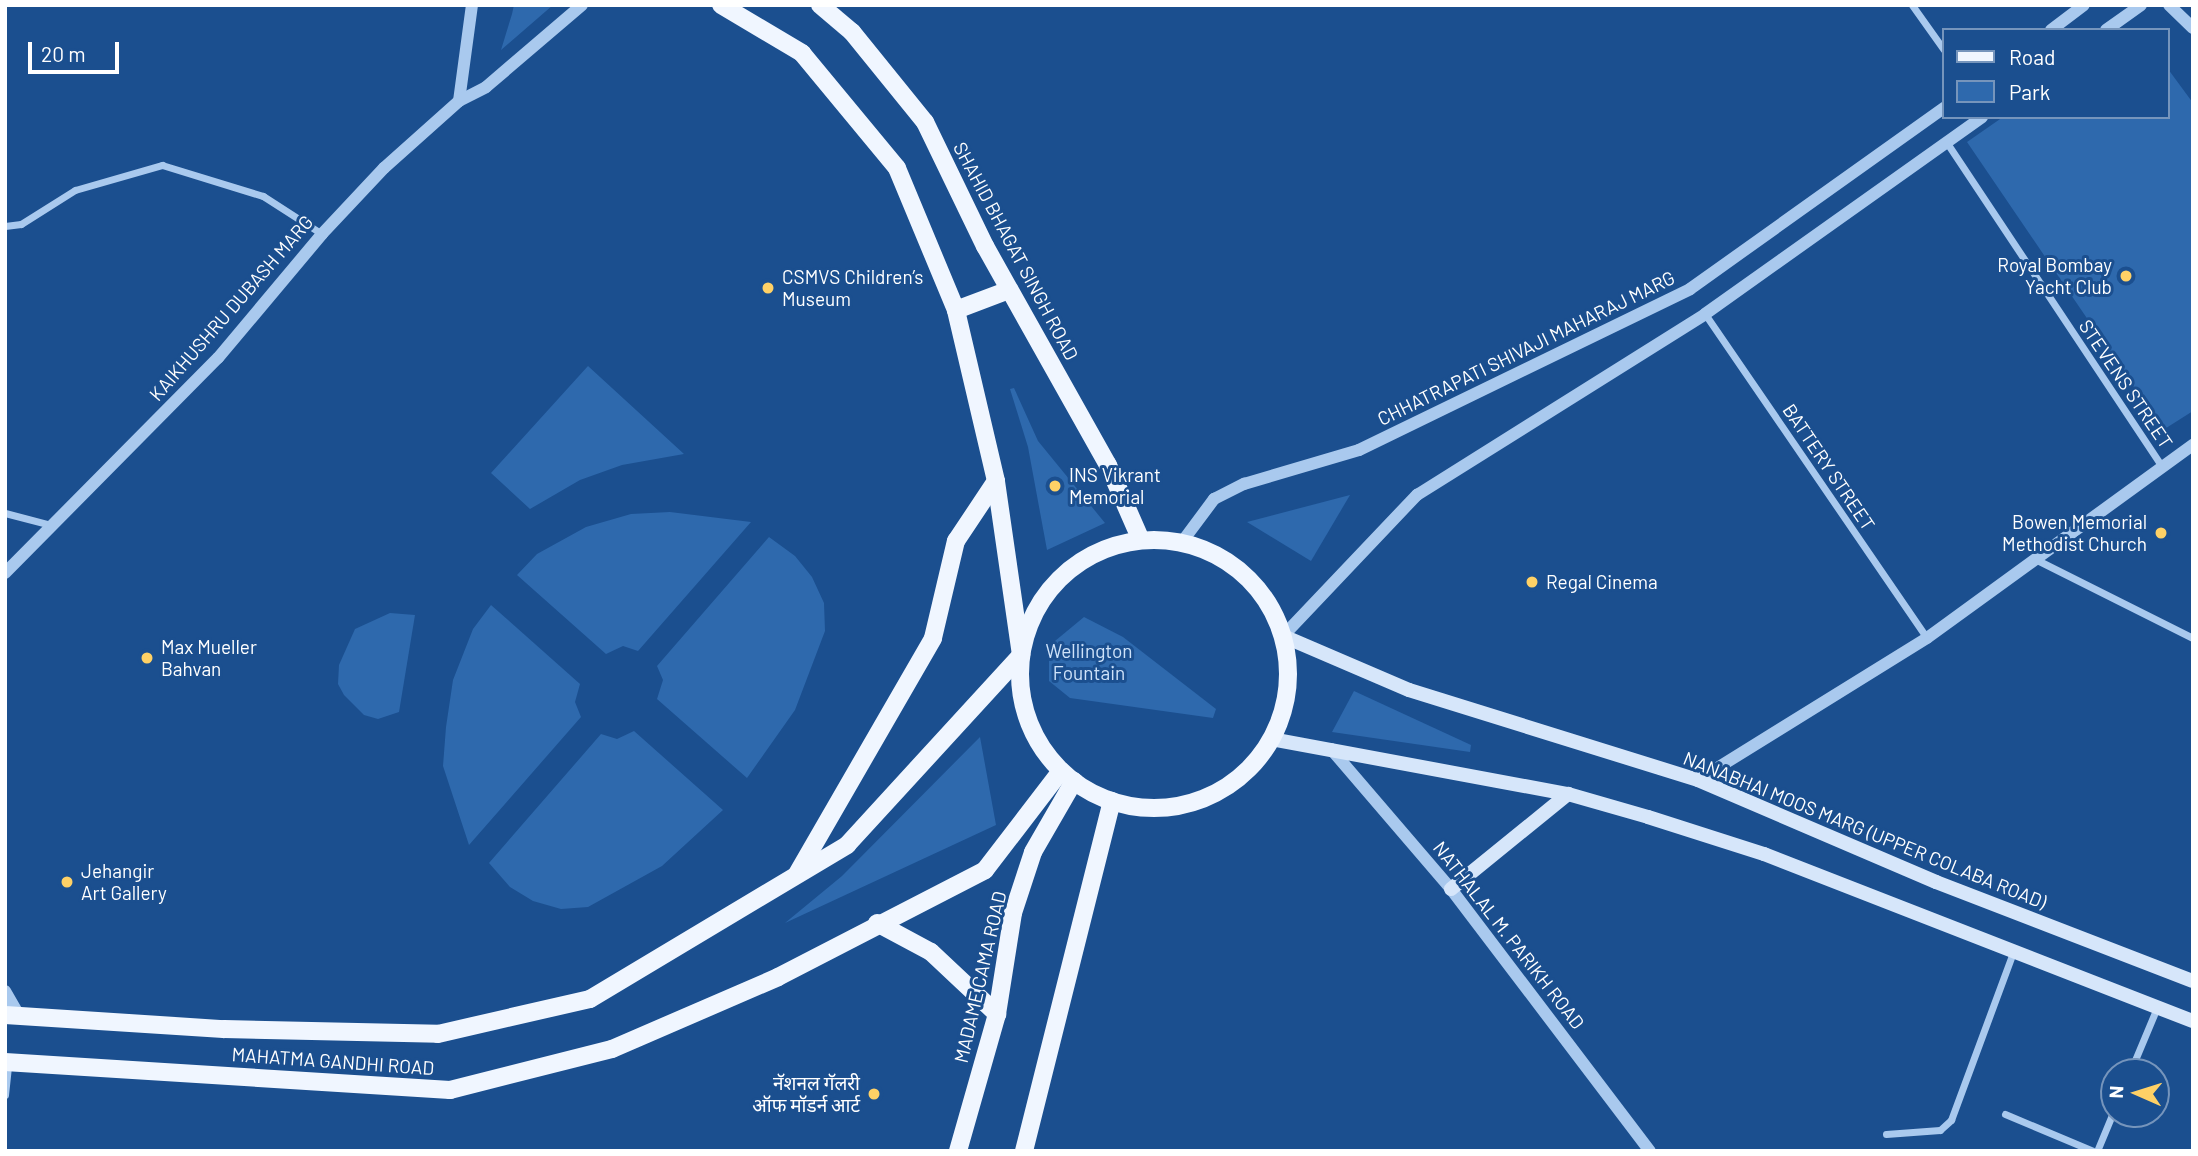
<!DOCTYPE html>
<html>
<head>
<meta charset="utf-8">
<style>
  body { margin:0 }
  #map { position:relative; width:2198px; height:1156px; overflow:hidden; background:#1b4f8f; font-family:Barlow,"Noto Sans Devanagari",sans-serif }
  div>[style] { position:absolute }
  .green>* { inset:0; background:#2e69ad }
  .minor>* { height:7px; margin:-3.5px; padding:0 3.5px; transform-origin:3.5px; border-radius:3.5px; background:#a9c9ee }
  .tertiary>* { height:12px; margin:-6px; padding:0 6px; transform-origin:6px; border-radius:6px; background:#a9c9ee }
  .secondary>* { height:14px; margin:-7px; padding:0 7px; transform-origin:7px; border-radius:7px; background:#d6e6fa }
  .primary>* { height:18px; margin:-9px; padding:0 9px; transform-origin:9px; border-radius:9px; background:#f0f6ff }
  .primary>.ring { margin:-9px; padding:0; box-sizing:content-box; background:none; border:18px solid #f0f6ff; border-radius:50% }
  .dots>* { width:19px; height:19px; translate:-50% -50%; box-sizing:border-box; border:4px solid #1b4f8f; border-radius:50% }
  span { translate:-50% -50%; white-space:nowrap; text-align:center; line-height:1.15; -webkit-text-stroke:6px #1b4f8f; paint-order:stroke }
  .street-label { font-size:19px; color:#fff }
  .poi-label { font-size:19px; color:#fff }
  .right { translate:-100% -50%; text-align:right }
  .left { translate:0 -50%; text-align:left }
  .park-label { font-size:19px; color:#cfe3fa }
  .frame { position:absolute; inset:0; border:7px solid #fff; pointer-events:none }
  .legend { position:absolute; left:1942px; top:28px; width:228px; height:91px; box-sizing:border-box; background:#1b4f8f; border:2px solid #7695bc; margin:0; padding:9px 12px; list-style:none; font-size:21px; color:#fff }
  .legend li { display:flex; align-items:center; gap:14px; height:35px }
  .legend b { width:35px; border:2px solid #7695bc }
  .north { position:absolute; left:2100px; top:1058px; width:70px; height:70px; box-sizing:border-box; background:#1b4f8f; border:2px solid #7695bc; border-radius:50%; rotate:273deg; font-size:19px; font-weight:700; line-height:28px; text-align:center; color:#fff }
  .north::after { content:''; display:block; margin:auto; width:24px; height:32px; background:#ffd166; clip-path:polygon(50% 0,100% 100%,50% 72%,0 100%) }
  .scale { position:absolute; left:28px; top:42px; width:91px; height:32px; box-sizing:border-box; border:4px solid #fff; border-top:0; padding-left:9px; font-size:21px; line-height:24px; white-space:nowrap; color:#fff; -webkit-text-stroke:5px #1b4f8f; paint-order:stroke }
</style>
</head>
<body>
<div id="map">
  <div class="green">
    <i style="clip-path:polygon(514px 5px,553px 5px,501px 50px,512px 14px)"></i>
    <i style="clip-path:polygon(2168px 69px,2193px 103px,2193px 411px,2163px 430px,1967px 142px,2003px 117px,2168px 117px)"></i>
    <i style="clip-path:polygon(588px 366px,684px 454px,622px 465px,580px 480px,530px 509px,491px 473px)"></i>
    <i style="clip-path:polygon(1014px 388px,1038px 441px,1105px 523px,1047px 550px,1028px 447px,1010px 389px)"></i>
    <i style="clip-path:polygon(1350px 495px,1311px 561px,1247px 522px)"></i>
    <i style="clip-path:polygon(670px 512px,751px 522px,638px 651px,623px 646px,606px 654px,517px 575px,537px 554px,586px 527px,631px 514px)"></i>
    <i style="clip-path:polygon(769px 537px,795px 556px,812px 577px,824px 603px,825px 631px,795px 710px,747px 778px,657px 699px,663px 680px,657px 666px)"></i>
    <i style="clip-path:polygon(491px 605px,580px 684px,575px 702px,581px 717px,469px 845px,443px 766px,446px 727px,453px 680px,473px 629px)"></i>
    <i style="clip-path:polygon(390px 613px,415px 615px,399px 712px,378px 719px,364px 715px,344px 695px,338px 684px,339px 665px,355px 629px)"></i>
    <i style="clip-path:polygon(1084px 617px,1123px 637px,1216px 709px,1213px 718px,1070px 698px,1049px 681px,1049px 659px,1055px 641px)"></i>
    <i style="clip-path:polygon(1354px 691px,1471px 745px,1470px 752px,1332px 732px)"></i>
    <i style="clip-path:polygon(634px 731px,723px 810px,662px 866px,588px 907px,561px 909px,533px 901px,510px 887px,489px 863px,601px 734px,617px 739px)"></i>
    <i style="clip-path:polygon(980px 737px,996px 825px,785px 923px,842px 876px)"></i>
  </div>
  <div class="minor">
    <i style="left:1912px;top:5px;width:55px;rotate:54.6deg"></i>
    <i style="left:1947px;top:143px;width:389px;rotate:56.4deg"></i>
    <i style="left:5px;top:226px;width:16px;rotate:-7deg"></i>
    <i style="left:21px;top:224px;width:64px;rotate:-32.2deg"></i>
    <i style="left:75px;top:190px;width:91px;rotate:-16deg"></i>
    <i style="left:162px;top:165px;width:106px;rotate:17.1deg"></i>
    <i style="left:263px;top:196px;width:70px;rotate:32.8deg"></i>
    <i style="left:1705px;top:314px;width:393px;rotate:55.6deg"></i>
    <i style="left:5px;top:513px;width:48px;rotate:14.6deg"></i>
    <i style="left:2035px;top:559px;width:177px;rotate:26.6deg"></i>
    <i style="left:2130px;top:1072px;width:73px;rotate:-67.3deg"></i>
    <i style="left:5px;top:1095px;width:31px;rotate:-84deg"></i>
    <i style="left:2005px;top:1114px;width:95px;rotate:22.8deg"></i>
    <i style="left:1886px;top:1134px;width:54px;rotate:-4.2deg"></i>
    <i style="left:1940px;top:1130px;width:15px;rotate:-42deg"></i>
    <i style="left:1951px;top:1120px;width:179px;rotate:-69.7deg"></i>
    <i style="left:2097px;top:1151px;width:44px;rotate:-67.5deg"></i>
  </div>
  <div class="tertiary">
    <i style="left:2169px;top:5px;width:33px;rotate:44deg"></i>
    <i style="left:2051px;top:30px;width:41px;rotate:-37.1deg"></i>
    <i style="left:2106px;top:30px;width:43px;rotate:-35.5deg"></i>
    <i style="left:459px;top:101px;width:97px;rotate:-82.3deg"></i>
    <i style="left:1182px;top:542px;width:54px;rotate:-53.3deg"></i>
    <i style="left:1214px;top:499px;width:34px;rotate:-27deg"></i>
    <i style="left:1244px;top:484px;width:120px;rotate:-16.5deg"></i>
    <i style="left:1359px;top:450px;width:368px;rotate:-25.9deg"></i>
    <i style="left:1690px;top:289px;width:312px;rotate:-35.5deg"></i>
    <i style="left:5px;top:573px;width:303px;rotate:-45.3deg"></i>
    <i style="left:218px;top:358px;width:162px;rotate:-50deg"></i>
    <i style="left:322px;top:234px;width:91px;rotate:-46.8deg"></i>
    <i style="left:384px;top:168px;width:101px;rotate:-41.8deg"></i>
    <i style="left:459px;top:101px;width:30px;rotate:-27deg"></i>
    <i style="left:486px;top:87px;width:126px;rotate:-40.5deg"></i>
    <i style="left:1283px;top:636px;width:195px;rotate:-46.5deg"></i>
    <i style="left:1417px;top:495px;width:340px;rotate:-32.1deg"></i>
    <i style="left:1705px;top:314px;width:340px;rotate:-35.4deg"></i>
    <i style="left:1331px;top:749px;width:184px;rotate:49.4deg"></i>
    <i style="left:1451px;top:889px;width:329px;rotate:52.8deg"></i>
    <i style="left:1698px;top:780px;width:269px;rotate:-31.8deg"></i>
    <i style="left:1927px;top:638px;width:329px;rotate:-36deg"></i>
    <i style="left:5px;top:991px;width:28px;rotate:60deg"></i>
  </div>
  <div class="secondary">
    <i style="left:1283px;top:636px;width:137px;rotate:23.2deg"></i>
    <i style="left:1409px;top:690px;width:303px;rotate:17.3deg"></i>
    <i style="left:1698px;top:780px;width:259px;rotate:23.2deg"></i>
    <i style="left:1936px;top:882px;width:275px;rotate:21.1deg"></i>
    <i style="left:1271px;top:739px;width:302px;rotate:10.5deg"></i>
    <i style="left:1568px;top:794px;width:83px;rotate:16deg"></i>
    <i style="left:1648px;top:817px;width:122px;rotate:17.7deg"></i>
    <i style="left:1764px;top:854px;width:460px;rotate:21.3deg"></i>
    <i style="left:1451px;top:889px;width:151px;rotate:-39.1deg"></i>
  </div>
  <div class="primary">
    <i style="left:820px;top:5px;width:42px;rotate:40.2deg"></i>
    <i style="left:852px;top:32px;width:116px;rotate:51deg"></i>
    <i style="left:925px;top:122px;width:138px;rotate:64.2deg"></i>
    <i style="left:985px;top:246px;width:251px;rotate:60.7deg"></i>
    <i style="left:1108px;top:465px;width:82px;rotate:66.3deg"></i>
    <i style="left:956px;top:310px;width:57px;rotate:-20.7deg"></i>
    <i class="ring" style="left:1020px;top:540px;width:250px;height:250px"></i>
    <i style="left:797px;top:874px;width:272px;rotate:-60deg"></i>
    <i style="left:933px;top:638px;width:100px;rotate:-76.7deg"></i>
    <i style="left:956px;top:541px;width:72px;rotate:-56.3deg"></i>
    <i style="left:877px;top:923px;width:61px;rotate:28.2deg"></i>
    <i style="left:931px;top:952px;width:91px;rotate:43.2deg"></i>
    <i style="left:5px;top:1015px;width:219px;rotate:3.7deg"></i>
    <i style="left:224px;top:1029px;width:214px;rotate:1.3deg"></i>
    <i style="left:438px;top:1034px;width:156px;rotate:-13deg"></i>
    <i style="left:590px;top:999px;width:300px;rotate:-30.9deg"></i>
    <i style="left:847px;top:845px;width:258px;rotate:-47.5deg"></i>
    <i style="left:1021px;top:655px;width:176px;rotate:-98.2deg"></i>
    <i style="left:996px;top:481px;width:176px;rotate:-103.2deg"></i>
    <i style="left:956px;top:310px;width:154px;rotate:-112.6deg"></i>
    <i style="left:897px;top:168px;width:149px;rotate:-129.6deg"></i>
    <i style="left:802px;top:53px;width:94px;rotate:-149.3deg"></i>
    <i style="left:5px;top:1062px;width:446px;rotate:3.6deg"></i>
    <i style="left:450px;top:1090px;width:167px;rotate:-14.2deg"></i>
    <i style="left:612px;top:1049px;width:181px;rotate:-23.4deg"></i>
    <i style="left:778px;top:977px;width:233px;rotate:-27.3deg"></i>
    <i style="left:985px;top:870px;width:125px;rotate:-52.5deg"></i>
    <i style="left:958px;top:1151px;width:142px;rotate:-74.1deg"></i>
    <i style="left:997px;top:1014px;width:102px;rotate:-81deg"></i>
    <i style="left:1013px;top:913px;width:64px;rotate:-71.8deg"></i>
    <i style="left:1033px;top:852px;width:82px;rotate:-60deg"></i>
    <i style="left:1024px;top:1151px;width:361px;rotate:-75.9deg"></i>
  </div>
  <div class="dots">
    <i style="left:2126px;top:276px;background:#ffd166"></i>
    <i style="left:768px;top:288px;background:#ffd166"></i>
    <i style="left:1055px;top:486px;background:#ffd166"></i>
    <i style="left:2161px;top:533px;background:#ffd166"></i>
    <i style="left:1532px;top:582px;background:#ffd166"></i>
    <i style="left:147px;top:658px;background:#ffd166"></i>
    <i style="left:67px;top:882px;background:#ffd166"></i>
    <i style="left:874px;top:1094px;background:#ffd166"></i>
  </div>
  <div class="street-label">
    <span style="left:1016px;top:251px;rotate:62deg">SHAHID BHAGAT SINGH ROAD</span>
    <span style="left:231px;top:308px;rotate:-49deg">KAIKHUSHRU DUBASH MARG</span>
    <span style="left:1526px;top:348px;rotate:-26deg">CHHATRAPATI SHIVAJI MAHARAJ MARG</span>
    <span style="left:2126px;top:384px;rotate:56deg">STEVENS STREET</span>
    <span style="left:1829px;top:467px;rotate:56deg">BATTERY STREET</span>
    <span style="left:1865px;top:830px;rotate:22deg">NANABHAI MOOS MARG (UPPER COLABA ROAD)</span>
    <span style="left:1509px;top:935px;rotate:52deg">NATHALAL M. PARIKH ROAD</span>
    <span style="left:980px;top:977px;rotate:-77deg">MADAME CAMA ROAD</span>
    <span style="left:333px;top:1061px;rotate:4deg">MAHATMA GANDHI ROAD</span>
  </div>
  <div class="poi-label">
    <span class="right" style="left:2112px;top:276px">Royal Bombay<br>Yacht Club</span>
    <span class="left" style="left:782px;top:288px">CSMVS Children’s<br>Museum</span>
    <span class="left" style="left:1069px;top:486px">INS Vikrant<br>Memorial</span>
    <span class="right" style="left:2147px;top:533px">Bowen Memorial<br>Methodist Church</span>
    <span class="left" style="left:1546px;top:582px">Regal Cinema</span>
    <span class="left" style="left:161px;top:658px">Max Mueller<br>Bahvan</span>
    <span class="left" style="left:81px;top:882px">Jehangir<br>Art Gallery</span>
    <span class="right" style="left:860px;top:1094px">नॅशनल गॅलरी<br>ऑफ मॉडर्न आर्ट</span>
  </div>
  <div class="park-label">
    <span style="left:1089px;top:662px">Wellington<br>Fountain</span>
  </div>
  <div class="frame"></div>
  <ul class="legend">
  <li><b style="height:9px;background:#f0f6ff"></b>Road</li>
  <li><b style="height:19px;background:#2e69ad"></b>Park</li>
  </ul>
  <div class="north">N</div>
  <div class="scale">20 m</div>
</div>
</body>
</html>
